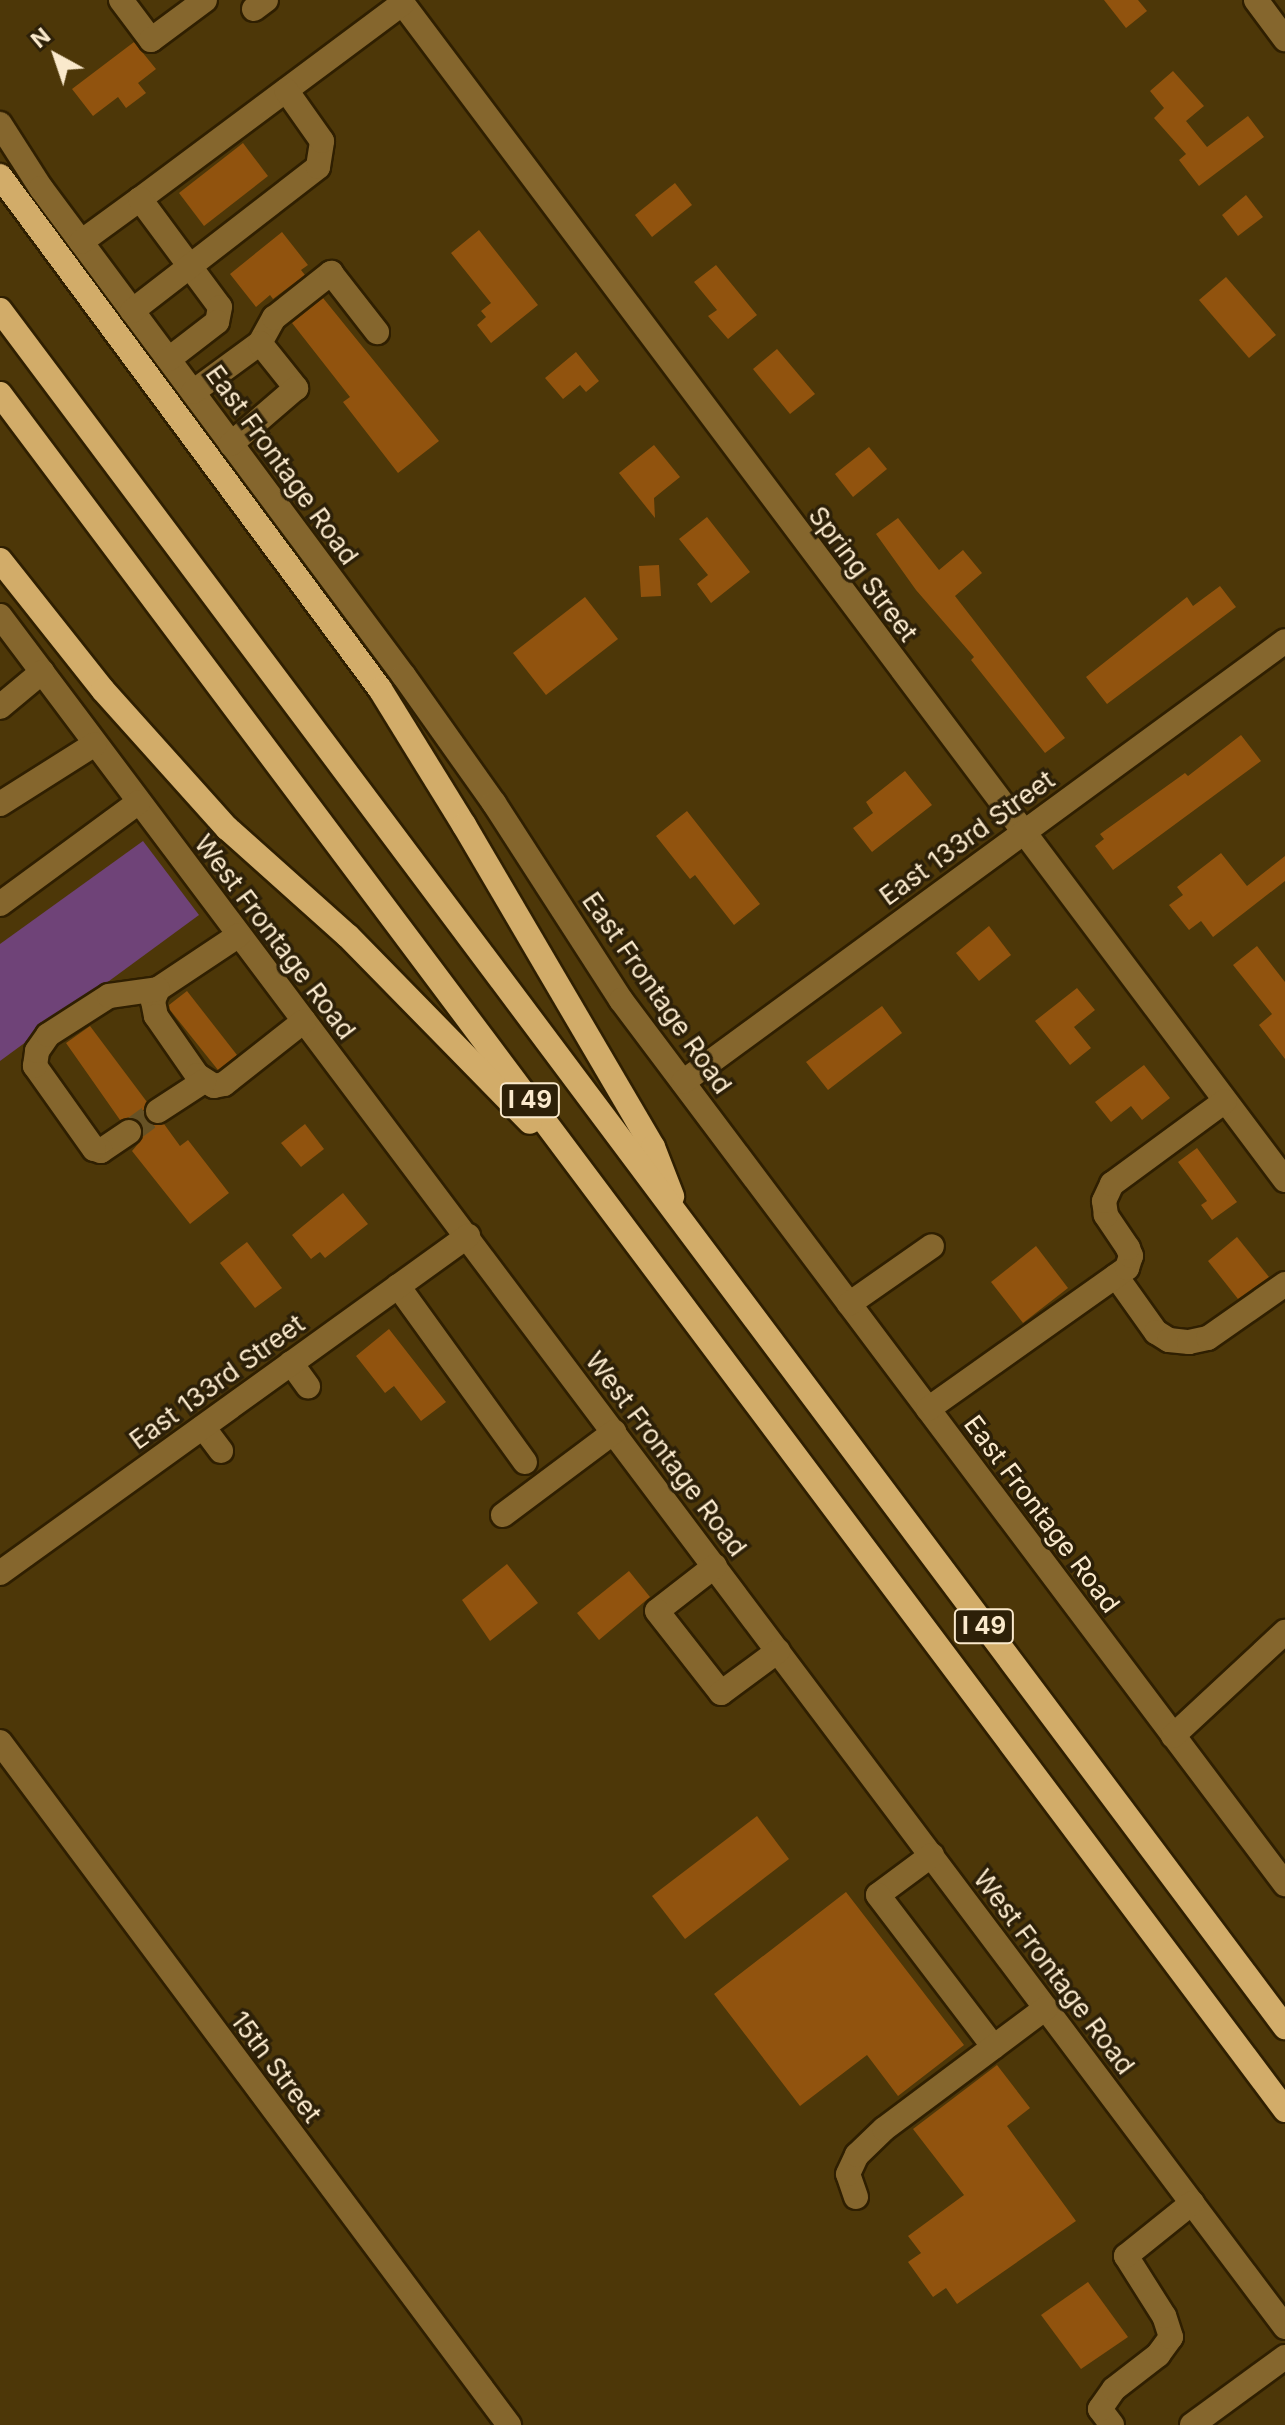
<!DOCTYPE html>
<html>
<head>
<meta charset="utf-8">
<style>
  body { margin:0 }
  #map { position:relative; width:1285px; height:2425px; overflow:hidden; background:#4d3708; font-family:Inter,sans-serif }
  div>[style] { position:absolute }
  .green>* { inset:0; background:#6f4378 }
  .building>* { inset:0; background:#91530e }
  .minor-tunnel>* { height:24px; margin-top:-12px; transform-origin:0; background:repeating-linear-gradient(90deg,#675225 0 24px,transparent 0 36px) }
  .roads { filter:drop-shadow(2px 0 #2f1f01) drop-shadow(-2px 0 #2f1f01) drop-shadow(0 2px #2f1f01) drop-shadow(0 -2px #2f1f01) }
  .minor>* { height:24px; margin:-12px; padding:0 12px; transform-origin:12px; border-radius:12px; background:#85662d }
  .highway>* { height:24px; margin:-12px; padding:0 12px; transform-origin:12px; border-radius:12px; background:#d2ac69 }
  span { translate:-50% -50%; white-space:nowrap; text-align:center; line-height:1.15; -webkit-text-stroke:7px #2d2008; paint-order:stroke }
  .shield-label span { padding:2px 6px; background:#2d2008; border:2px solid; border-radius:6px; -webkit-text-stroke-width:0 }
  .shield-label { font-size:24px; color:#fae9cc; font-weight:700 }
  .street-label { font-size:26px; color:#fae9cc }
  .north { position:absolute; left:16px; top:16px; width:80px; height:80px; -webkit-text-stroke:6px #2d2008; paint-order:stroke; rotate:320deg; font-size:22px; font-weight:700; line-height:32px; text-align:center; color:#fae9cc }
  .north::after { content:''; display:block; margin:auto; width:28px; height:36px; background:#fae9cc; clip-path:polygon(50% 0,100% 100%,50% 72%,0 100%) }
</style>
</head>
<body>
<div id="map">
  <div class="green">
    <i style="clip-path:polygon(143px 841px,199px 915px,0 1061px,0 944px)"></i>
  </div>
  <div class="building">
    <i style="clip-path:polygon(1104px 0,1138px 0,1147px 11px,1126px 28px)"></i>
    <i style="clip-path:polygon(134px 42px,156px 69px,138px 83px,146px 93px,126px 108px,118px 97px,93px 116px,72px 89px)"></i>
    <i style="clip-path:polygon(1173px 71px,1204px 106px,1186px 121px,1207px 147px,1248px 116px,1264px 137px,1199px 186px,1179px 160px,1186px 154px,1154px 118px,1164px 108px,1150px 91px)"></i>
    <i style="clip-path:polygon(243px 143px,268px 176px,204px 226px,179px 193px)"></i>
    <i style="clip-path:polygon(675px 183px,692px 205px,652px 237px,635px 215px)"></i>
    <i style="clip-path:polygon(1246px 195px,1263px 217px,1238px 236px,1222px 215px)"></i>
    <i style="clip-path:polygon(479px 230px,538px 305px,491px 343px,477px 325px,486px 317px,481px 311px,491px 303px,451px 253px)"></i>
    <i style="clip-path:polygon(282px 232px,308px 265px,301px 270px,305px 275px,273px 299px,270px 295px,256px 307px,230px 274px)"></i>
    <i style="clip-path:polygon(716px 265px,757px 315px,728px 339px,708px 316px,717px 310px,694px 282px)"></i>
    <i style="clip-path:polygon(1226px 277px,1276px 335px,1249px 358px,1199px 300px)"></i>
    <i style="clip-path:polygon(323px 298px,439px 441px,398px 473px,343px 402px,350px 397px,292px 323px)"></i>
    <i style="clip-path:polygon(777px 349px,815px 394px,790px 414px,753px 369px)"></i>
    <i style="clip-path:polygon(576px 352px,599px 381px,586px 392px,580px 385px,563px 399px,545px 378px)"></i>
    <i style="clip-path:polygon(654px 445px,680px 477px,654px 498px,655px 518px,619px 473px)"></i>
    <i style="clip-path:polygon(869px 447px,887px 469px,853px 497px,835px 474px)"></i>
    <i style="clip-path:polygon(707px 517px,750px 572px,711px 603px,697px 584px,708px 575px,679px 539px)"></i>
    <i style="clip-path:polygon(898px 518px,939px 570px,963px 550px,982px 573px,955px 596px,1065px 738px,1045px 753px,971px 660px,974px 657px,916px 590px,876px 534px)"></i>
    <i style="clip-path:polygon(659px 565px,661px 596px,641px 597px,639px 566px)"></i>
    <i style="clip-path:polygon(1220px 586px,1236px 607px,1107px 704px,1086px 677px,1187px 597px,1193px 606px)"></i>
    <i style="clip-path:polygon(585px 597px,618px 639px,546px 695px,513px 653px)"></i>
    <i style="clip-path:polygon(1241px 735px,1261px 761px,1113px 870px,1095px 846px,1104px 839px,1100px 834px,1185px 773px,1188px 776px)"></i>
    <i style="clip-path:polygon(905px 771px,932px 805px,872px 852px,853px 828px,873px 813px,866px 802px)"></i>
    <i style="clip-path:polygon(687px 811px,760px 904px,734px 925px,695px 875px,690px 879px,656px 836px)"></i>
    <i style="clip-path:polygon(1221px 853px,1247px 886px,1285px 856px,1285px 881px,1213px 937px,1201px 921px,1189px 930px,1169px 905px,1183px 895px,1177px 887px)"></i>
    <i style="clip-path:polygon(989px 926px,1011px 955px,979px 981px,956px 953px)"></i>
    <i style="clip-path:polygon(1257px 946px,1285px 982px,1285px 1059px,1259px 1025px,1272px 1014px,1233px 965px)"></i>
    <i style="clip-path:polygon(1077px 988px,1095px 1010px,1074px 1027px,1091px 1048px,1070px 1065px,1035px 1021px)"></i>
    <i style="clip-path:polygon(187px 991px,237px 1055px,218px 1070px,170px 1010px,169px 1005px)"></i>
    <i style="clip-path:polygon(882px 1006px,902px 1033px,828px 1090px,806px 1062px)"></i>
    <i style="clip-path:polygon(90px 1026px,147px 1102px,143px 1111px,146px 1120px,152px 1125px,164px 1124px,180px 1146px,188px 1140px,229px 1193px,190px 1224px,132px 1151px,143px 1138px,141px 1123px,129px 1117px,120px 1120px,66px 1043px)"></i>
    <i style="clip-path:polygon(1144px 1065px,1170px 1098px,1142px 1120px,1131px 1106px,1111px 1122px,1095px 1102px)"></i>
    <i style="clip-path:polygon(305px 1124px,324px 1149px,301px 1167px,281px 1143px)"></i>
    <i style="clip-path:polygon(1197px 1148px,1237px 1202px,1212px 1220px,1201px 1205px,1207px 1201px,1178px 1162px)"></i>
    <i style="clip-path:polygon(343px 1193px,368px 1224px,325px 1258px,320px 1252px,311px 1259px,292px 1235px)"></i>
    <i style="clip-path:polygon(1237px 1237px,1269px 1277px,1238px 1299px,1208px 1261px)"></i>
    <i style="clip-path:polygon(247px 1242px,282px 1288px,255px 1308px,220px 1263px)"></i>
    <i style="clip-path:polygon(1036px 1246px,1068px 1288px,1023px 1323px,991px 1282px)"></i>
    <i style="clip-path:polygon(389px 1329px,446px 1402px,421px 1421px,394px 1386px,385px 1393px,356px 1356px)"></i>
    <i style="clip-path:polygon(507px 1564px,538px 1603px,490px 1641px,462px 1600px)"></i>
    <i style="clip-path:polygon(629px 1571px,650px 1597px,599px 1640px,577px 1613px)"></i>
    <i style="clip-path:polygon(757px 1816px,789px 1859px,685px 1939px,652px 1896px)"></i>
    <i style="clip-path:polygon(846px 1892px,964px 2045px,898px 2096px,867px 2055px,800px 2106px,714px 1994px)"></i>
    <i style="clip-path:polygon(997px 2065px,1030px 2108px,1007px 2126px,1076px 2221px,957px 2304px,946px 2288px,933px 2297px,908px 2262px,921px 2253px,908px 2236px,964px 2195px,913px 2129px)"></i>
    <i style="clip-path:polygon(1088px 2282px,1128px 2337px,1081px 2369px,1041px 2315px)"></i>
  </div>
  <div class="minor-tunnel">
    <i style="left:129px;top:1132px;width:36px;rotate:-36deg"></i>
  </div>
  <div class="roads">
    <div class="minor">
      <i style="left:121px;top:0;width:50px;rotate:53.1deg"></i>
      <i style="left:151px;top:40px;width:67px;rotate:-36.5deg"></i>
      <i style="left:400px;top:0;width:1475px;rotate:53.13deg"></i>
      <i style="left:1256px;top:0;width:49px;rotate:53.4deg"></i>
      <i style="left:254px;top:9px;width:15px;rotate:-37deg"></i>
      <i style="left:0;top:124px;width:76px;rotate:57.4deg"></i>
      <i style="left:41px;top:188px;width:608px;rotate:53.36deg"></i>
      <i style="left:404px;top:676px;width:156px;rotate:54.7deg"></i>
      <i style="left:494px;top:803px;width:234px;rotate:57.2deg"></i>
      <i style="left:621px;top:1000px;width:1106px;rotate:53.09deg"></i>
      <i style="left:140px;top:199px;width:327px;rotate:-36.7deg"></i>
      <i style="left:81px;top:242px;width:73px;rotate:-36.1deg"></i>
      <i style="left:140px;top:199px;width:134px;rotate:53.5deg"></i>
      <i style="left:220px;top:307px;width:15px;rotate:101deg"></i>
      <i style="left:217px;top:322px;width:61px;rotate:142.4deg"></i>
      <i style="left:132px;top:311px;width:235px;rotate:-37.7deg"></i>
      <i style="left:318px;top:167px;width:26px;rotate:-81deg"></i>
      <i style="left:322px;top:141px;width:62px;rotate:-125.2deg"></i>
      <i style="left:260px;top:343px;width:29px;rotate:-61deg"></i>
      <i style="left:274px;top:318px;width:73px;rotate:-38.3deg"></i>
      <i style="left:331px;top:273px;width:75px;rotate:52.1deg"></i>
      <i style="left:193px;top:392px;width:83px;rotate:-36.2deg"></i>
      <i style="left:260px;top:343px;width:58px;rotate:51.3deg"></i>
      <i style="left:296px;top:388px;width:86px;rotate:139.3deg"></i>
      <i style="left:0;top:616px;width:2140px;rotate:53.09deg"></i>
      <i style="left:0;top:707px;width:55px;rotate:-39.8deg"></i>
      <i style="left:0;top:804px;width:112px;rotate:-32.3deg"></i>
      <i style="left:0;top:904px;width:172px;rotate:-36.3deg"></i>
      <i style="left:239px;top:935px;width:97px;rotate:146.3deg"></i>
      <i style="left:158px;top:989px;width:13px;rotate:113deg"></i>
      <i style="left:153px;top:1001px;width:15px;rotate:79deg"></i>
      <i style="left:156px;top:1016px;width:72px;rotate:55.2deg"></i>
      <i style="left:197px;top:1075px;width:20px;rotate:33deg"></i>
      <i style="left:214px;top:1086px;width:10px;rotate:-11deg"></i>
      <i style="left:224px;top:1084px;width:102px;rotate:-38.2deg"></i>
      <i style="left:683px;top:1082px;width:746px;rotate:-36.22deg"></i>
      <i style="left:158px;top:1111px;width:55px;rotate:-33.1deg"></i>
      <i style="left:129px;top:1132px;width:34px;rotate:146deg"></i>
      <i style="left:101px;top:1151px;width:7px;rotate:-164deg"></i>
      <i style="left:94px;top:1149px;width:102px;rotate:-125.4deg"></i>
      <i style="left:35px;top:1066px;width:15px;rotate:-82deg"></i>
      <i style="left:37px;top:1051px;width:19px;rotate:-55deg"></i>
      <i style="left:48px;top:1035px;width:72px;rotate:-32.6deg"></i>
      <i style="left:109px;top:996px;width:49px;rotate:-8.1deg"></i>
      <i style="left:1116px;top:1276px;width:69px;rotate:54.5deg"></i>
      <i style="left:1156px;top:1332px;width:15px;rotate:32deg"></i>
      <i style="left:1169px;top:1340px;width:20px;rotate:6deg"></i>
      <i style="left:1189px;top:1342px;width:19px;rotate:-12deg"></i>
      <i style="left:1208px;top:1338px;width:94px;rotate:-35deg"></i>
      <i style="left:398px;top:1286px;width:217px;rotate:54.2deg"></i>
      <i style="left:849px;top:1304px;width:101px;rotate:-34.9deg"></i>
      <i style="left:291px;top:1363px;width:29px;rotate:54deg"></i>
      <i style="left:928px;top:1409px;width:244px;rotate:-35.3deg"></i>
      <i style="left:1127px;top:1268px;width:13px;rotate:-72deg"></i>
      <i style="left:1131px;top:1256px;width:9px;rotate:-111deg"></i>
      <i style="left:1128px;top:1248px;width:40px;rotate:-124deg"></i>
      <i style="left:1106px;top:1215px;width:14px;rotate:-98deg"></i>
      <i style="left:1104px;top:1201px;width:19px;rotate:-65deg"></i>
      <i style="left:1112px;top:1184px;width:140px;rotate:-36.3deg"></i>
      <i style="left:203px;top:1427px;width:30px;rotate:53deg"></i>
      <i style="left:503px;top:1515px;width:139px;rotate:-36.8deg"></i>
      <i style="left:715px;top:1566px;width:73px;rotate:142.2deg"></i>
      <i style="left:657px;top:1611px;width:104px;rotate:52deg"></i>
      <i style="left:721px;top:1693px;width:71px;rotate:-36.4deg"></i>
      <i style="left:0;top:1573px;width:577px;rotate:-35.76deg"></i>
      <i style="left:1173px;top:1736px;width:153px;rotate:-42.9deg"></i>
      <i style="left:0;top:1742px;width:852px;rotate:53.3deg"></i>
      <i style="left:932px;top:1855px;width:67px;rotate:143.5deg"></i>
      <i style="left:878px;top:1895px;width:191px;rotate:52.7deg"></i>
      <i style="left:856px;top:2197px;width:24px;rotate:-109deg"></i>
      <i style="left:848px;top:2174px;width:21px;rotate:-65deg"></i>
      <i style="left:857px;top:2155px;width:37px;rotate:-44deg"></i>
      <i style="left:884px;top:2129px;width:202px;rotate:-36.8deg"></i>
      <i style="left:1112px;top:2425px;width:20px;rotate:-127deg"></i>
      <i style="left:1100px;top:2409px;width:24px;rotate:-55deg"></i>
      <i style="left:1114px;top:2389px;width:56px;rotate:-37.7deg"></i>
      <i style="left:1158px;top:2355px;width:22px;rotate:-54deg"></i>
      <i style="left:1171px;top:2337px;width:22px;rotate:-108deg"></i>
      <i style="left:1164px;top:2316px;width:71px;rotate:-122.3deg"></i>
      <i style="left:1126px;top:2256px;width:85px;rotate:-38.8deg"></i>
      <i style="left:1192px;top:2425px;width:115px;rotate:-36.2deg"></i>
    </div>
    <div class="highway">
      <i style="left:0;top:176px;width:638px;rotate:53.47deg"></i>
      <i style="left:380px;top:689px;width:160px;rotate:58.3deg"></i>
      <i style="left:464px;top:825px;width:373px;rotate:59.6deg"></i>
      <i style="left:653px;top:1147px;width:53px;rotate:68.8deg"></i>
      <i style="left:0;top:310px;width:2145px;rotate:53.19deg"></i>
      <i style="left:0;top:394px;width:2144px;rotate:53.17deg"></i>
      <i style="left:0;top:560px;width:166px;rotate:51.6deg"></i>
      <i style="left:103px;top:690px;width:186px;rotate:48.1deg"></i>
      <i style="left:227px;top:828px;width:162px;rotate:41.8deg"></i>
      <i style="left:348px;top:936px;width:260px;rotate:45.6deg"></i>
    </div>
  </div>
  <div class="shield-label">
    <span style="left:530px;top:1100px">I 49</span>
    <span style="left:984px;top:1626px">I 49</span>
  </div>
  <div class="street-label">
    <span style="left:282px;top:465px;rotate:54deg">East Frontage Road</span>
    <span style="left:863px;top:574px;rotate:53deg">Spring Street</span>
    <span style="left:967px;top:838px;rotate:-36deg">East 133rd Street</span>
    <span style="left:275px;top:937px;rotate:53deg">West Frontage Road</span>
    <span style="left:657px;top:993px;rotate:55deg">East Frontage Road</span>
    <span style="left:217px;top:1382px;rotate:-36deg">East 133rd Street</span>
    <span style="left:666px;top:1454px;rotate:53deg">West Frontage Road</span>
    <span style="left:1042px;top:1514px;rotate:53deg">East Frontage Road</span>
    <span style="left:1054px;top:1972px;rotate:53deg">West Frontage Road</span>
    <span style="left:276px;top:2067px;rotate:53deg">15th Street</span>
  </div>
  <div class="north">N</div>
</div>
</body>
</html>
